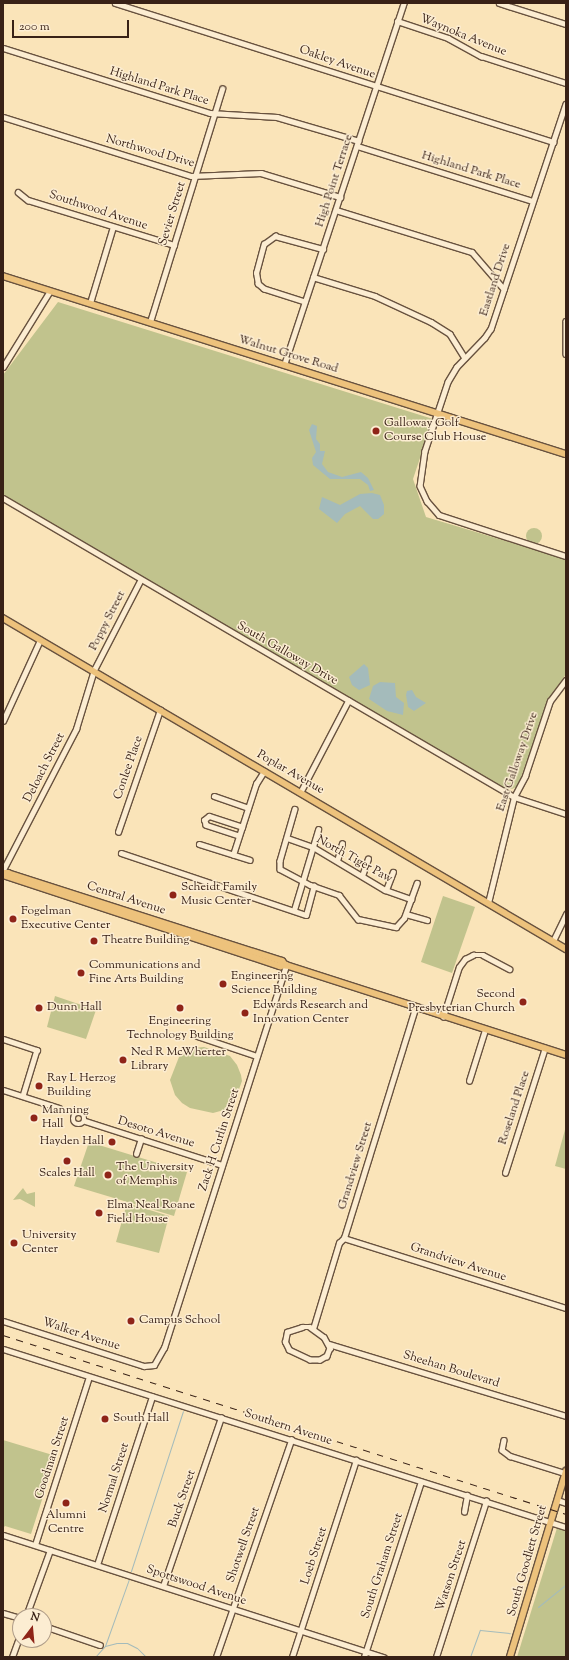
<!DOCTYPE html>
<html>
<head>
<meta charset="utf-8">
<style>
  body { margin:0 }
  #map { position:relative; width:569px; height:1660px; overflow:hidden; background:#fae4b9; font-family:"Sorts Mill Goudy",serif }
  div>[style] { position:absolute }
  .green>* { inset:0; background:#c1c38d }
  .round { border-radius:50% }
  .water>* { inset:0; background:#a4bbbb }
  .stream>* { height:1px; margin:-0.5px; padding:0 0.5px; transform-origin:0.5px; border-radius:0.5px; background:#a4bbbb }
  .roads { filter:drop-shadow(1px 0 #68523f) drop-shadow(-1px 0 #68523f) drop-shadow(0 1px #68523f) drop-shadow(0 -1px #68523f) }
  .minor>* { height:4.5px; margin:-2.25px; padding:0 2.25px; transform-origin:2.25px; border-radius:2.25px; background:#fcedd2 }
  .minor>.ring { margin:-2.25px; padding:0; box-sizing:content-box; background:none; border:4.5px solid #fcedd2; border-radius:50% }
  .major>* { height:5.5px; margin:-2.75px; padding:0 2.75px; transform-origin:2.75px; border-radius:2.75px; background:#edc27c }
  .rail>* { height:1px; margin-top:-0.5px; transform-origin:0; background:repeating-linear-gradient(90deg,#382116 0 7px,transparent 0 14px) }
  .dots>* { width:11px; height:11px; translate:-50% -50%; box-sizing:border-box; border:2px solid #fcedd2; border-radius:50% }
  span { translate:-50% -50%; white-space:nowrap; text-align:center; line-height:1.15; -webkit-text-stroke:3px #fcedd2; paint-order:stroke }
  .street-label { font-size:12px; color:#382116 }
  .poi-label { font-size:12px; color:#382116 }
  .left { translate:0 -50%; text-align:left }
  .right { translate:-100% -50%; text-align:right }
  .frame { position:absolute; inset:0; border:4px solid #382116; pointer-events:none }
  .north { position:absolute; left:12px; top:1608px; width:40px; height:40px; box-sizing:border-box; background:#fcedd2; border:1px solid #ae9b87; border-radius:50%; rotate:16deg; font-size:11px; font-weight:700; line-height:16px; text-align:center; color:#382116 }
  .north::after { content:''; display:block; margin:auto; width:14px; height:18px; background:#8f2418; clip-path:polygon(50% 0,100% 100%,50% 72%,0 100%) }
  .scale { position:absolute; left:12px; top:20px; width:117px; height:18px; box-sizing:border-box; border:2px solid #382116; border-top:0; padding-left:5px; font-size:12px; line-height:14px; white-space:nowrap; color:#382116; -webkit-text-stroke:3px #fcedd2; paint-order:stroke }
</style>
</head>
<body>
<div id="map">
  <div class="green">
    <i style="clip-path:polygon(58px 302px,433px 419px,413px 479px,426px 517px,566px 559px,566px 674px,548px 700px,518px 786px,512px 789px,503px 788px,3px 495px,3px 375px)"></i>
    <i class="round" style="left:526px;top:528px;width:16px;height:16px"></i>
    <i style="clip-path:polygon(443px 896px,475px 907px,452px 973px,421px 962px)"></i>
    <i style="clip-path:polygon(55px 996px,96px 1010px,86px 1039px,47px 1027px)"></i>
    <i style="clip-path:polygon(204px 1047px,230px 1056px,237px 1065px,241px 1075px,242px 1081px,234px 1103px,224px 1110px,213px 1113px,190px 1108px,182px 1103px,175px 1095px,170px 1080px,179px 1057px,193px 1048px)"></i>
    <i style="clip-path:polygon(566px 1126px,566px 1169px,555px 1166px)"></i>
    <i style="clip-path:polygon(89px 1142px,187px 1172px,174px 1216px,74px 1186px)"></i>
    <i style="clip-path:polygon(23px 1188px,27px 1194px,35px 1192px,35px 1207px,20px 1199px,13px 1200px)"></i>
    <i style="clip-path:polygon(127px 1203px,169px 1216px,159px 1253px,116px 1242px)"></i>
    <i style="clip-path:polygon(3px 1440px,56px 1456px,31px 1534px,5px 1526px,3px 1528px)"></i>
    <i style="clip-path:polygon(557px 1528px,566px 1531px,566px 1657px,517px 1657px)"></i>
  </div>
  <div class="water">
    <i style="clip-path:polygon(312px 424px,317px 426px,316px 439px,320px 444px,320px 451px,325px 451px,322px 464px,328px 472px,342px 477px,361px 472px,368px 478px,374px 490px,370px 491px,368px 485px,360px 479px,330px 479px,313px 465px,312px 458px,316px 452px,309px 430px)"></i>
    <i style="clip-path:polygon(372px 493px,380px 495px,384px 505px,384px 514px,378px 519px,373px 519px,360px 506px,345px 514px,337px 523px,319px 509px,322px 497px,340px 505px,360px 494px)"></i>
    <i style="clip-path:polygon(364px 664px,368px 668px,370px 685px,359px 690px,352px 685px,349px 677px)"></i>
    <i style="clip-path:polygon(380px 682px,395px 683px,396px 697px,404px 703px,403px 715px,387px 711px,369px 699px,373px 686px)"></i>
    <i style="clip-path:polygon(412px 690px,416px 697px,426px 703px,414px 711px,408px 707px,406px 695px,407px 691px)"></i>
  </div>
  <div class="stream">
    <i style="left:131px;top:1571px;width:168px;rotate:-72deg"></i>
    <i style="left:538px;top:1607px;width:36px;rotate:-39deg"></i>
    <i style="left:105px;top:1646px;width:71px;rotate:-70.3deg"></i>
    <i style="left:95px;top:1657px;width:15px;rotate:-48deg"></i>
    <i style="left:105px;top:1646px;width:12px;rotate:-14deg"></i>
    <i style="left:117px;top:1643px;width:10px"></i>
    <i style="left:127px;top:1643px;width:11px;rotate:27deg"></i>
    <i style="left:137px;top:1648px;width:13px;rotate:45deg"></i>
    <i style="left:470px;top:1657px;width:29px;rotate:-70deg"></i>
    <i style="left:480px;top:1630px;width:30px;rotate:6deg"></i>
  </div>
  <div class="roads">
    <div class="minor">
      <i style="left:115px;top:3px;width:460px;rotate:17.6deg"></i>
      <i style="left:499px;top:3px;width:70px;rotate:17.4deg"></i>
      <i style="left:397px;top:21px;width:54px;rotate:18.4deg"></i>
      <i style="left:448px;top:38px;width:38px;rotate:29deg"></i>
      <i style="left:481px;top:56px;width:89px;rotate:17.6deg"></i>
      <i style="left:3px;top:48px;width:217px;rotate:17.4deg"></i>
      <i style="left:210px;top:113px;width:67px;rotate:3.4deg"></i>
      <i style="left:277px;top:117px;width:85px;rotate:16.3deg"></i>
      <i style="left:566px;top:104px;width:237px;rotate:108.4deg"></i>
      <i style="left:491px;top:329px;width:11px;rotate:124deg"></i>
      <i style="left:485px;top:338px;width:40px;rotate:134deg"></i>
      <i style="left:457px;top:367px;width:17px;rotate:121deg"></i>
      <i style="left:448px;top:382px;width:73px;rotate:108.4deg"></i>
      <i style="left:425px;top:451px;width:35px;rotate:98deg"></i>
      <i style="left:420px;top:486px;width:17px;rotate:65deg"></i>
      <i style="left:427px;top:501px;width:18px;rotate:49deg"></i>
      <i style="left:439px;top:515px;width:133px;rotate:17.9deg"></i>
      <i style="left:3px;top:117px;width:197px;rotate:17.4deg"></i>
      <i style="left:191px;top:176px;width:70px;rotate:-2.5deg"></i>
      <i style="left:261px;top:173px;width:83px;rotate:16.9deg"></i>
      <i style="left:357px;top:146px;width:184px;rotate:17.4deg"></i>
      <i style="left:18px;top:192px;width:13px;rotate:39deg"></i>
      <i style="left:28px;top:200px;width:153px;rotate:17.1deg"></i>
      <i style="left:336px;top:210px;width:142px;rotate:17.2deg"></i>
      <i style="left:472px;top:252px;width:49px;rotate:49.1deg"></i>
      <i style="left:313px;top:277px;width:65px;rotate:17deg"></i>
      <i style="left:375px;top:296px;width:62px;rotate:24.9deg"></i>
      <i style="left:431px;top:322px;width:22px;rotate:32deg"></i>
      <i style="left:450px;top:334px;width:28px;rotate:58deg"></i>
      <i style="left:305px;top:302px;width:43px;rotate:-162.4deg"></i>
      <i style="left:264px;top:289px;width:8px;rotate:-140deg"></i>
      <i style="left:258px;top:284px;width:11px;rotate:-100deg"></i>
      <i style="left:256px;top:273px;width:30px;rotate:-75deg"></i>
      <i style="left:264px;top:244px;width:14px;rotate:-36deg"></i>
      <i style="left:275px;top:236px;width:50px;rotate:15.2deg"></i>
      <i style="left:90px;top:303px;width:79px;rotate:-73.2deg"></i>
      <i style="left:566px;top:321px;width:33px;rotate:90deg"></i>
      <i style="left:150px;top:322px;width:244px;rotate:-72.8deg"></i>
      <i style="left:284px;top:365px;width:381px;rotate:-71.7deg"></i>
      <i style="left:3px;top:367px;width:89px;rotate:-58.3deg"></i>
      <i style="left:3px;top:498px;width:592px;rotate:30.33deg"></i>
      <i style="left:514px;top:797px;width:55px;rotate:18.1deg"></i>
      <i style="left:3px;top:721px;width:89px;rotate:-65.4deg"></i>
      <i style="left:301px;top:791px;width:102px;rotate:-62.4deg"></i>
      <i style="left:214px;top:796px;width:36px;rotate:19deg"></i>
      <i style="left:295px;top:809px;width:54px;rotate:106.1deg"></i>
      <i style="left:280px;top:861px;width:8px;rotate:90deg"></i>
      <i style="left:280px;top:869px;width:34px;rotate:28deg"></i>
      <i style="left:310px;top:885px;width:31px;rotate:19deg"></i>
      <i style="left:339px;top:895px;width:31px;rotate:52deg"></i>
      <i style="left:358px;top:919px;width:39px;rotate:12deg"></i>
      <i style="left:396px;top:927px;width:12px;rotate:-48deg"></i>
      <i style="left:404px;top:918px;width:37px;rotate:-70deg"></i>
      <i style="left:118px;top:832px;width:129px;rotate:-71deg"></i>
      <i style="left:239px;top:836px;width:35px;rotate:-162deg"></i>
      <i style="left:206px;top:825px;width:5px;rotate:-112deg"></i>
      <i style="left:204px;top:820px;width:6px;rotate:-39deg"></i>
      <i style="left:209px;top:816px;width:35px;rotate:18deg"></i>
      <i style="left:287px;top:838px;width:28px;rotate:19deg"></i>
      <i style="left:313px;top:847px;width:84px;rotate:30.8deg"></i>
      <i style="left:385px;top:890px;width:28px;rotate:19deg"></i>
      <i style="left:199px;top:844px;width:53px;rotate:17.4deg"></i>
      <i style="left:121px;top:853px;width:195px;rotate:18.5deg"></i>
      <i style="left:306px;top:915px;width:30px;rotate:-75deg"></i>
      <i style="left:233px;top:855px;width:75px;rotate:-72.1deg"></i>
      <i style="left:256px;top:784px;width:15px;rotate:-58deg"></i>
      <i style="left:337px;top:861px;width:18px;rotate:-74deg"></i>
      <i style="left:3px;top:870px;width:159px;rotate:-62.6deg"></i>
      <i style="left:76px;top:729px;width:62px;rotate:-73deg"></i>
      <i style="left:94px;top:670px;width:100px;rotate:-62.7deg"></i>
      <i style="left:362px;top:876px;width:18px;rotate:-71deg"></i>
      <i style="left:386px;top:890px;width:19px;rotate:-69deg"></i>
      <i style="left:488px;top:903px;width:109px;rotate:-76.2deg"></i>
      <i style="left:514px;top:797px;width:24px;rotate:-62deg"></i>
      <i style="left:525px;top:776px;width:79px;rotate:-71.6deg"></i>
      <i style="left:550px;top:701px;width:26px;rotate:-53deg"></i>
      <i style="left:294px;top:910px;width:84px;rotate:-73.3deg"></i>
      <i style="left:406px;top:914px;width:22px;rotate:16deg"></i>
      <i style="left:553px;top:941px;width:30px;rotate:-64deg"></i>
      <i style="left:443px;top:1017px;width:52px;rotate:-72.3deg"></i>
      <i style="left:459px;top:967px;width:10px;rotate:-53deg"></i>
      <i style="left:465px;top:959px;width:9px;rotate:-27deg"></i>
      <i style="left:473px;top:955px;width:10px"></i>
      <i style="left:483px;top:955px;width:30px;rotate:28deg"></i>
      <i style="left:197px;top:1036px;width:63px;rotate:18.4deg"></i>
      <i style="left:3px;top:1039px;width:36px;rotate:18deg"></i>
      <i style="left:37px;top:1050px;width:48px;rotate:106.9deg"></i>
      <i style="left:469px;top:1081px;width:53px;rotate:-72.6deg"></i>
      <i style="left:3px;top:1090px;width:59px;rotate:17.8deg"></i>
      <i class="ring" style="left:73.5px;top:1113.5px;width:6.5px;height:6.5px"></i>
      <i style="left:85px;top:1121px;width:144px;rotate:17.8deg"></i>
      <i style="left:136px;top:1154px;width:16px;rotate:-72deg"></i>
      <i style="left:505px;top:1173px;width:131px;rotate:-72.3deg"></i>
      <i style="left:344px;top:1238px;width:233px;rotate:17.5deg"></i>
      <i style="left:3px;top:1321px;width:148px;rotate:17.7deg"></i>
      <i style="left:144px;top:1366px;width:10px;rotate:-6deg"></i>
      <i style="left:154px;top:1365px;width:20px;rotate:-60deg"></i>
      <i style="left:164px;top:1348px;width:402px;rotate:-72.3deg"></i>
      <i style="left:302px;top:1327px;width:8px"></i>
      <i style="left:310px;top:1327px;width:17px;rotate:36deg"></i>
      <i style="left:324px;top:1337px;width:13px;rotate:61deg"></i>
      <i style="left:330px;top:1348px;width:9px;rotate:111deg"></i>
      <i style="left:327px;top:1356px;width:8px;rotate:150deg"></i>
      <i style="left:320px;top:1360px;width:10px;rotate:180deg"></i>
      <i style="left:310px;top:1360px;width:23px;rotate:-155deg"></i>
      <i style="left:289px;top:1350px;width:9px;rotate:-117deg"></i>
      <i style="left:285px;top:1342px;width:10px;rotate:-79deg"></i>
      <i style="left:287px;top:1332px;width:16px;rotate:-18deg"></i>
      <i style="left:313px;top:1329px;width:90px;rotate:-73.2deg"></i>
      <i style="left:339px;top:1243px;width:7px;rotate:-45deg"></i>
      <i style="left:344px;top:1238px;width:241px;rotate:-72.8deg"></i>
      <i style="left:329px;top:1344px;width:248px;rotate:16.9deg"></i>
      <i style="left:3px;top:1349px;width:590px;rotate:17.55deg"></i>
      <i style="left:504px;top:1440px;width:10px;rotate:101deg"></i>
      <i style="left:502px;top:1450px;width:10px;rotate:37deg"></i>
      <i style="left:510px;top:1456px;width:58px;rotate:17.2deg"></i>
      <i style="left:557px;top:1500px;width:9px;rotate:18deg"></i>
      <i style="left:464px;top:1512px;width:17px;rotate:-80deg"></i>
      <i style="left:3px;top:1535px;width:400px;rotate:17.8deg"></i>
      <i style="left:35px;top:1545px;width:176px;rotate:-72.2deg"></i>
      <i style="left:97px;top:1565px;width:177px;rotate:-71.9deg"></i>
      <i style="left:163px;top:1586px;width:178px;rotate:-71deg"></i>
      <i style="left:3px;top:1613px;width:18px;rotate:16deg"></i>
      <i style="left:26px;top:1616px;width:70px;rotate:-70deg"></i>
      <i style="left:44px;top:1626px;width:59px;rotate:18.7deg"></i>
      <i style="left:12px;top:1657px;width:23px;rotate:-70deg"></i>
      <i style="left:216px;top:1657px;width:230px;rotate:-70.9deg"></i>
      <i style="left:292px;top:1657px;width:207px;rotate:-72deg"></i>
      <i style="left:364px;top:1657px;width:184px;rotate:-72deg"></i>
      <i style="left:436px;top:1657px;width:164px;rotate:-72.2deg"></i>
    </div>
    <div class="major">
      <i style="left:3px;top:276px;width:590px;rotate:17.55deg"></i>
      <i style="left:3px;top:618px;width:653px;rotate:30.45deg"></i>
      <i style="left:3px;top:873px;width:5px"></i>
      <i style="left:8px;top:873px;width:288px;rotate:17.8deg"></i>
      <i style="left:282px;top:961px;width:6px;rotate:45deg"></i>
      <i style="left:3px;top:875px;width:292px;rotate:18.2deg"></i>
      <i style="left:280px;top:966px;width:6px;rotate:-9deg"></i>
      <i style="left:286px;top:965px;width:294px;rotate:17.8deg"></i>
      <i style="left:510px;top:1657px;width:194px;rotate:-73.2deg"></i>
    </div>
  </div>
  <div class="rail">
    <i style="left:3px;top:1335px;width:591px;rotate:17.64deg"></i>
  </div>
  <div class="dots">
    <i style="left:376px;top:431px;background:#8f2418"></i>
    <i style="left:173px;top:895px;background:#8f2418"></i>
    <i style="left:13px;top:919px;background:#8f2418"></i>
    <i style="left:94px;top:941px;background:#8f2418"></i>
    <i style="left:81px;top:973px;background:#8f2418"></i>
    <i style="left:223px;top:984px;background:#8f2418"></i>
    <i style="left:523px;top:1002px;background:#8f2418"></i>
    <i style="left:39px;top:1008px;background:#8f2418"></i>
    <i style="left:180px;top:1008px;background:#8f2418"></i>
    <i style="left:245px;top:1013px;background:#8f2418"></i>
    <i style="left:123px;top:1060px;background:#8f2418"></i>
    <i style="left:39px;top:1086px;background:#8f2418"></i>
    <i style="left:34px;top:1118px;background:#8f2418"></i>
    <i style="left:112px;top:1142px;background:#8f2418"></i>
    <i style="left:67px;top:1161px;background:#8f2418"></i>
    <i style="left:108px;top:1175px;background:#8f2418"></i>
    <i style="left:99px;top:1213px;background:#8f2418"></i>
    <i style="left:14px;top:1243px;background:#8f2418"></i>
    <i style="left:131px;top:1321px;background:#8f2418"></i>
    <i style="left:105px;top:1419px;background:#8f2418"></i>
    <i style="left:66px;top:1503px;background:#8f2418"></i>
  </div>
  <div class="street-label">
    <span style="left:463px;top:36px;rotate:22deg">Waynoka Avenue</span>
    <span style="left:337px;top:63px;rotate:19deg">Oakley Avenue</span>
    <span style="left:159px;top:87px;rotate:17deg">Highland Park Place</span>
    <span style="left:150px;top:152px;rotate:16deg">Northwood Drive</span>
    <span style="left:471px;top:171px;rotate:17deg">Highland Park Place</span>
    <span style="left:335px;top:181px;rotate:-72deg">High Point Terrace</span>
    <span style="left:98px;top:211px;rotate:18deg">Southwood Avenue</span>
    <span style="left:173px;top:214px;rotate:-73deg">Sevier Street</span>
    <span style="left:496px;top:280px;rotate:-72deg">Eastland Drive</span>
    <span style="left:288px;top:355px;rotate:17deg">Walnut Grove Road</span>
    <span style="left:108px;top:621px;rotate:-63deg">Poppy Street</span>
    <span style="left:287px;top:654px;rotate:30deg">South Galloway Drive</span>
    <span style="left:518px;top:762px;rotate:-71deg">East Galloway Drive</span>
    <span style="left:45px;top:768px;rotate:-63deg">Deloach Street</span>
    <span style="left:129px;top:768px;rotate:-71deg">Conlee Place</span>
    <span style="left:290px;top:773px;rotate:30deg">Poplar Avenue</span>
    <span style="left:354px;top:860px;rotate:29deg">North Tiger Paw</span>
    <span style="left:126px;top:899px;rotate:18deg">Central Avenue</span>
    <span style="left:515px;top:1108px;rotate:-72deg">Roseland Place</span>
    <span style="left:156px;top:1133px;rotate:17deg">Desoto Avenue</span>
    <span style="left:220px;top:1140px;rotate:-72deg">Zack H Curlin Street</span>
    <span style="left:356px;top:1166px;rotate:-73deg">Grandview Street</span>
    <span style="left:458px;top:1263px;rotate:18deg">Grandview Avenue</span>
    <span style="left:81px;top:1335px;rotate:18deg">Walker Avenue</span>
    <span style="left:451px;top:1370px;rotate:17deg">Sheehan Boulevard</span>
    <span style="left:288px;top:1428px;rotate:18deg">Southern Avenue</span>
    <span style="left:53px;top:1458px;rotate:-72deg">Goodman Street</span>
    <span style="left:115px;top:1478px;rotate:-72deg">Normal Street</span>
    <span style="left:183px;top:1499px;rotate:-71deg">Buck Street</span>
    <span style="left:244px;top:1545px;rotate:-71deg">Shotwell Street</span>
    <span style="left:315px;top:1556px;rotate:-72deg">Loeb Street</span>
    <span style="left:528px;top:1561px;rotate:-74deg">South Goodlett Street</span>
    <span style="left:383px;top:1566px;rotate:-72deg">South Graham Street</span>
    <span style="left:452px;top:1576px;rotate:-72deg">Watson Street</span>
    <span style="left:196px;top:1586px;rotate:18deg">Spottswood Avenue</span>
  </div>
  <div class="poi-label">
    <span class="left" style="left:384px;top:431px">Galloway Golf<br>Course Club House</span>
    <span class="left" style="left:181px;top:895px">Scheidt Family<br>Music Center</span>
    <span class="left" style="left:21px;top:919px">Fogelman<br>Executive Center</span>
    <span class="left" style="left:102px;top:941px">Theatre Building</span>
    <span class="left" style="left:89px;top:973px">Communications and<br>Fine Arts Building</span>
    <span class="left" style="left:231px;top:984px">Engineering<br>Science Building</span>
    <span class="right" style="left:515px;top:1002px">Second<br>Presbyterian Church</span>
    <span class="left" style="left:253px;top:1013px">Edwards Research and<br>Innovation Center</span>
    <span class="left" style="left:47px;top:1008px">Dunn Hall</span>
    <span style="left:180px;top:1029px">Engineering<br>Technology Building</span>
    <span class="left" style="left:131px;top:1060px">Ned R McWherter<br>Library</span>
    <span class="left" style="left:47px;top:1086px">Ray L Herzog<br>Building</span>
    <span class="left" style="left:42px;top:1118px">Manning<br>Hall</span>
    <span class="right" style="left:104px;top:1142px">Hayden Hall</span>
    <span class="left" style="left:116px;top:1175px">The University<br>of Memphis</span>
    <span style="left:67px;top:1174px">Scales Hall</span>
    <span class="left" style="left:107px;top:1213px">Elma Neal Roane<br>Field House</span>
    <span class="left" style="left:22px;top:1243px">University<br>Center</span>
    <span class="left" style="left:139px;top:1321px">Campus School</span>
    <span class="left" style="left:113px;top:1419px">South Hall</span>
    <span style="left:66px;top:1523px">Alumni<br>Centre</span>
  </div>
  <div class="frame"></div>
  <div class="north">N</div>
  <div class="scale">200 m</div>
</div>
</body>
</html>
